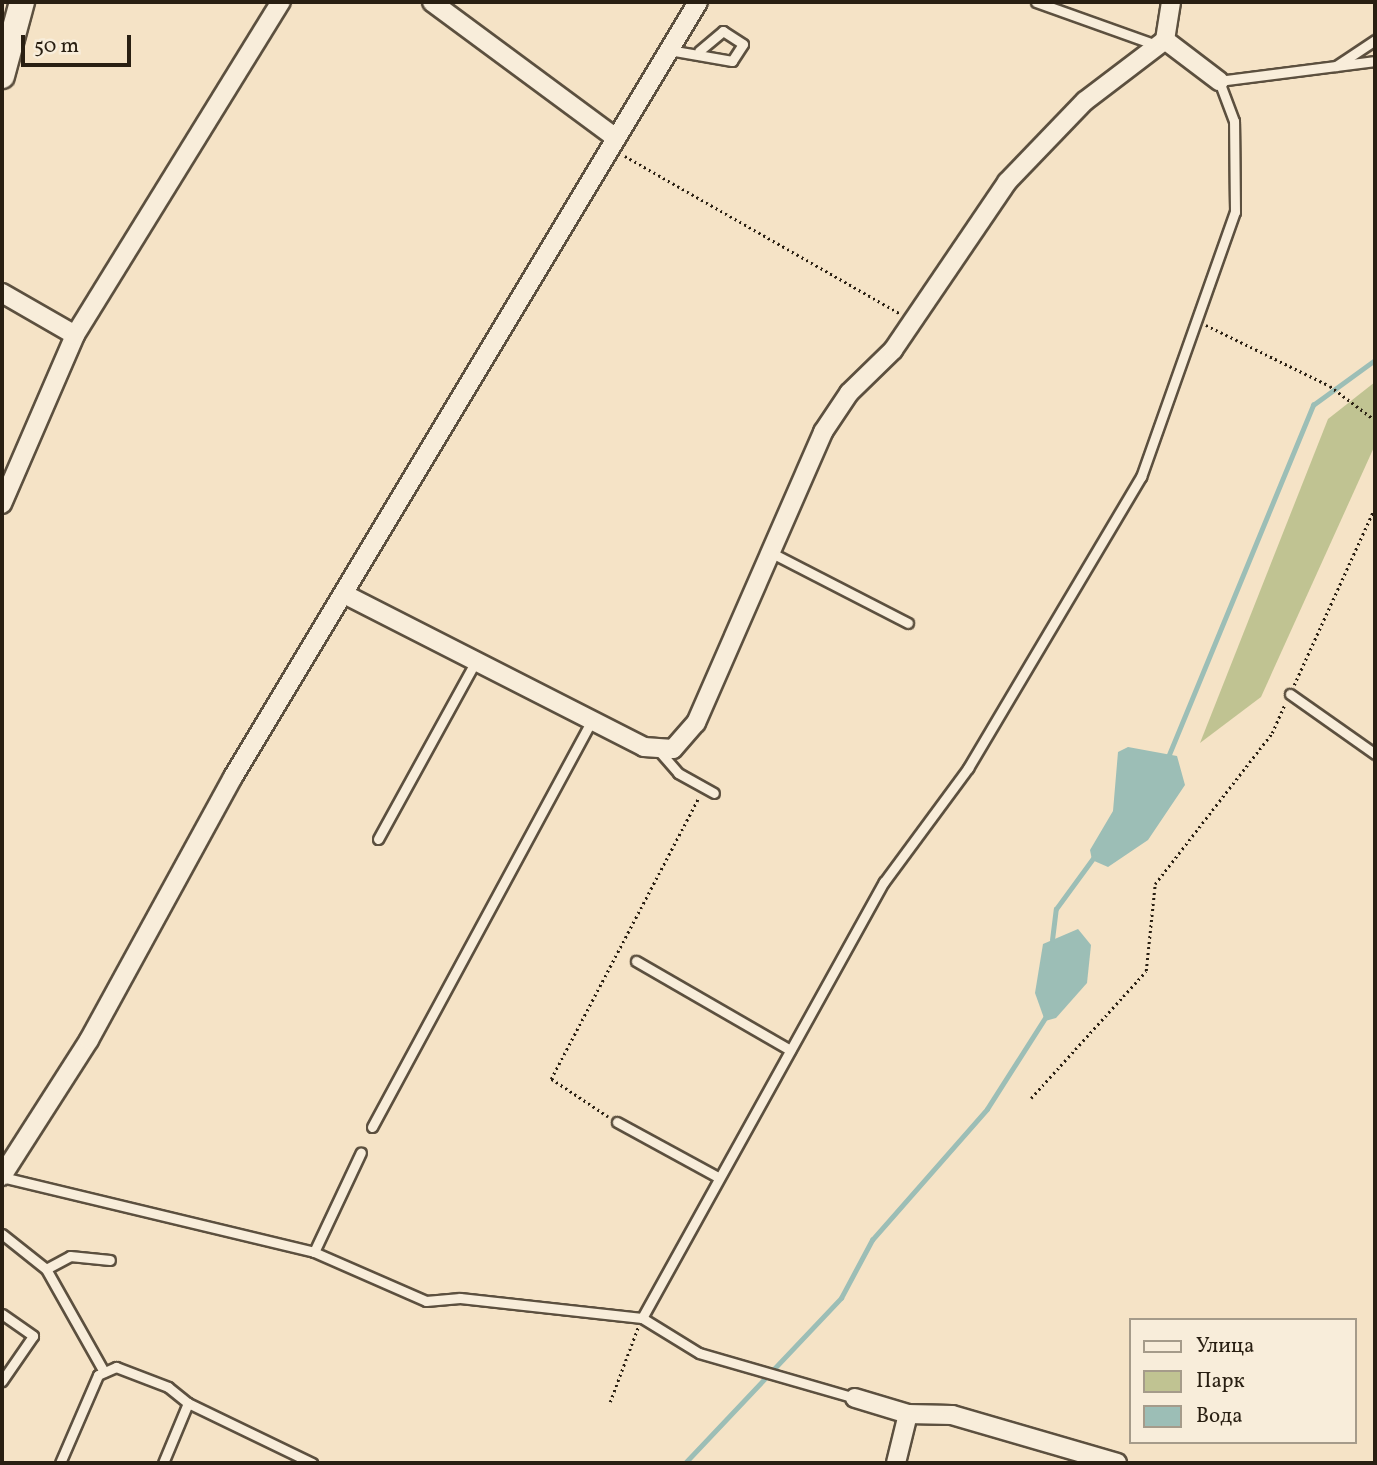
<!DOCTYPE html>
<html>
<head>
<meta charset="utf-8">
<style>
  body { margin:0 }
  #map { position:relative; width:1377px; height:1465px; overflow:hidden; background:#f5e3c6; font-family:Vollkorn,serif }
  div>[style] { position:absolute }
  .green>* { inset:0; background:#c0c392 }
  .water>* { inset:0; background:#9cbeb6 }
  .stream>* { height:4.5px; margin:-2.25px; padding:0 2.25px; transform-origin:2.25px; border-radius:2.25px; background:#9cbeb6 }
  .path>* { height:2.5px; margin-top:-1.25px; transform-origin:0; background:repeating-linear-gradient(90deg,#291f12 0 2px,transparent 0 5.5px) }
  .roads { filter:drop-shadow(2px 0 #5c503f) drop-shadow(-2px 0 #5c503f) drop-shadow(0 2px #5c503f) drop-shadow(0 -2px #5c503f) }
  .lane>* { height:9px; margin:-4.5px; padding:0 4.5px; transform-origin:4.5px; border-radius:4.5px; background:#f8edda }
  .street>* { height:18px; margin:-9px; padding:0 9px; transform-origin:9px; border-radius:9px; background:#f8edda }
  .secondary>* { height:24px; margin:-12px; padding:0 12px; transform-origin:12px; border-radius:12px; background:#f8edda }
  span { translate:-50% -50%; white-space:nowrap; text-align:center; line-height:1.15; -webkit-text-stroke:5px #f8edda; paint-order:stroke }
  .frame { position:absolute; inset:0; border:4px solid #291f12; pointer-events:none }
  .legend { position:absolute; left:1129px; top:1318px; width:228px; height:126px; box-sizing:border-box; background:#f8edda; border:2px solid #a59b8a; margin:0; padding:9px 12px; list-style:none; font-size:21px; color:#291f12 }
  .legend li { display:flex; align-items:center; gap:14px; height:35px }
  .legend b { width:35px; border:2px solid #a59b8a }
  .scale { position:absolute; left:21px; top:35px; width:110px; height:32px; box-sizing:border-box; border:4px solid #291f12; border-top:0; padding-left:9px; font-size:21px; line-height:24px; white-space:nowrap; color:#291f12; -webkit-text-stroke:5px #f8edda; paint-order:stroke }
</style>
</head>
<body>
<div id="map">
  <div class="green">
    <i style="clip-path:polygon(1375px 382px,1375px 445px,1261px 697px,1200px 743px,1328px 419px)"></i>
  </div>
  <div class="water">
    <i style="clip-path:polygon(1128px 747px,1177px 756px,1185px 785px,1148px 840px,1108px 867px,1092px 860px,1090px 850px,1113px 811px,1118px 752px)"></i>
    <i style="clip-path:polygon(1078px 929px,1091px 945px,1087px 983px,1056px 1018px,1045px 1021px,1035px 993px,1043px 944px)"></i>
  </div>
  <div class="stream">
    <i style="left:1168px;top:757px;width:381px;rotate:-67.6deg"></i>
    <i style="left:1313px;top:405px;width:77px;rotate:-36deg"></i>
    <i style="left:1052px;top:940px;width:31px;rotate:-83deg"></i>
    <i style="left:1056px;top:909px;width:64px;rotate:-53.8deg"></i>
    <i style="left:685px;top:1463px;width:227px;rotate:-46.6deg"></i>
    <i style="left:841px;top:1298px;width:66px;rotate:-61.9deg"></i>
    <i style="left:872px;top:1240px;width:174px;rotate:-48.7deg"></i>
    <i style="left:987px;top:1109px;width:108px;rotate:-57.5deg"></i>
  </div>
  <div class="path">
    <i style="left:625px;top:156px;width:316px;rotate:29.8deg"></i>
    <i style="left:1206px;top:325px;width:138px;rotate:26.2deg"></i>
    <i style="left:1330px;top:386px;width:56px;rotate:37.1deg"></i>
    <i style="left:1294px;top:685px;width:196px;rotate:-65.5deg"></i>
    <i style="left:1031px;top:1098px;width:171px;rotate:-47.8deg"></i>
    <i style="left:1146px;top:971px;width:87px;rotate:-84.1deg"></i>
    <i style="left:1155px;top:884px;width:191px;rotate:-52.2deg"></i>
    <i style="left:1272px;top:733px;width:32px;rotate:-66deg"></i>
    <i style="left:608px;top:1117px;width:69px;rotate:-146.3deg"></i>
    <i style="left:551px;top:1079px;width:318px;rotate:-62.3deg"></i>
    <i style="left:610px;top:1402px;width:80px;rotate:-69.5deg"></i>
  </div>
  <div class="roads">
    <div class="lane">
      <i style="left:1036px;top:2px;width:127px;rotate:19.7deg"></i>
      <i style="left:669px;top:50px;width:64px;rotate:9.9deg"></i>
      <i style="left:732px;top:61px;width:20px;rotate:-57deg"></i>
      <i style="left:743px;top:44px;width:24px;rotate:-147deg"></i>
      <i style="left:723px;top:31px;width:31px;rotate:140deg"></i>
      <i style="left:1336px;top:66px;width:47px;rotate:-33.7deg"></i>
      <i style="left:770px;top:552px;width:155px;rotate:27.2deg"></i>
      <i style="left:1290px;top:694px;width:104px;rotate:35.2deg"></i>
      <i style="left:660px;top:752px;width:28px;rotate:49deg"></i>
      <i style="left:678px;top:773px;width:41px;rotate:29.1deg"></i>
      <i style="left:378px;top:839px;width:203px;rotate:-61.2deg"></i>
      <i style="left:636px;top:961px;width:178px;rotate:30deg"></i>
      <i style="left:617px;top:1122px;width:115px;rotate:28.6deg"></i>
      <i style="left:372px;top:1127px;width:463px;rotate:-61.6deg"></i>
      <i style="left:2px;top:1177px;width:321px;rotate:13.5deg"></i>
      <i style="left:314px;top:1252px;width:122px;rotate:23.6deg"></i>
      <i style="left:426px;top:1301px;width:34px;rotate:-5deg"></i>
      <i style="left:460px;top:1298px;width:183px;rotate:6.3deg"></i>
      <i style="left:2px;top:1234px;width:56px;rotate:38.5deg"></i>
      <i style="left:46px;top:1269px;width:118px;rotate:60.6deg"></i>
      <i style="left:314px;top:1252px;width:110px;rotate:-64.8deg"></i>
      <i style="left:46px;top:1269px;width:27px;rotate:-28deg"></i>
      <i style="left:70px;top:1256px;width:40px;rotate:5.7deg"></i>
      <i style="left:2px;top:1314px;width:38px;rotate:35deg"></i>
      <i style="left:33px;top:1336px;width:55px;rotate:124.6deg"></i>
      <i style="left:855px;top:1398px;width:162px;rotate:-163.9deg"></i>
      <i style="left:699px;top:1353px;width:67px;rotate:-148.4deg"></i>
      <i style="left:642px;top:1318px;width:499px;rotate:-61deg"></i>
      <i style="left:884px;top:882px;width:142px;rotate:-53.6deg"></i>
      <i style="left:968px;top:768px;width:339px;rotate:-59.3deg"></i>
      <i style="left:1141px;top:477px;width:281px;rotate:-70.5deg"></i>
      <i style="left:1235px;top:212px;width:91px;rotate:-90.6deg"></i>
      <i style="left:1234px;top:121px;width:43px;rotate:-110.6deg"></i>
      <i style="left:1219px;top:81px;width:157px;rotate:-7.3deg"></i>
      <i style="left:188px;top:1403px;width:138px;rotate:25.8deg"></i>
      <i style="left:60px;top:1463px;width:96px;rotate:-66.6deg"></i>
      <i style="left:98px;top:1375px;width:20px;rotate:-24deg"></i>
      <i style="left:116px;top:1367px;width:56px;rotate:21deg"></i>
      <i style="left:168px;top:1387px;width:26px;rotate:39deg"></i>
      <i style="left:188px;top:1403px;width:65px;rotate:112.6deg"></i>
    </div>
    <div class="street">
      <i style="left:432px;top:2px;width:229px;rotate:36.5deg"></i>
      <i style="left:1165px;top:40px;width:38px;rotate:-81deg"></i>
      <i style="left:2px;top:293px;width:84px;rotate:29.9deg"></i>
      <i style="left:2px;top:504px;width:184px;rotate:-66.6deg"></i>
      <i style="left:75px;top:335px;width:392px;rotate:-58.3deg"></i>
      <i style="left:344px;top:594px;width:337px;rotate:27deg"></i>
      <i style="left:644px;top:747px;width:29px;rotate:4deg"></i>
      <i style="left:673px;top:749px;width:35px;rotate:-49deg"></i>
      <i style="left:696px;top:723px;width:318px;rotate:-66.4deg"></i>
      <i style="left:823px;top:432px;width:47px;rotate:-56.3deg"></i>
      <i style="left:849px;top:393px;width:62px;rotate:-44.3deg"></i>
      <i style="left:893px;top:350px;width:203px;rotate:-55.8deg"></i>
      <i style="left:1007px;top:182px;width:112px;rotate:-46.1deg"></i>
      <i style="left:1085px;top:101px;width:101px;rotate:-37.3deg"></i>
      <i style="left:1165px;top:40px;width:68px;rotate:37.2deg"></i>
      <i style="left:2px;top:1176px;width:161px;rotate:-57.4deg"></i>
      <i style="left:89px;top:1040px;width:300px;rotate:-61.3deg"></i>
      <i style="left:233px;top:777px;width:904px;rotate:-59.04deg"></i>
      <i style="left:855px;top:1398px;width:55px;rotate:16.8deg"></i>
      <i style="left:908px;top:1414px;width:50px;rotate:103.8deg"></i>
      <i style="left:908px;top:1414px;width:44px;rotate:1.3deg"></i>
      <i style="left:952px;top:1415px;width:172px;rotate:16.2deg"></i>
    </div>
    <div class="secondary">
      <i style="left:2px;top:76px;width:77px;rotate:-74.9deg"></i>
    </div>
  </div>
  <div class="frame"></div>
  <ul class="legend">
  <li><b style="height:9px;background:#f8edda"></b>Улица</li>
  <li><b style="height:19px;background:#c0c392"></b>Парк</li>
  <li><b style="height:19px;background:#9cbeb6"></b>Вода</li>
  </ul>
  <div class="scale">50 m</div>
</div>
</body>
</html>
